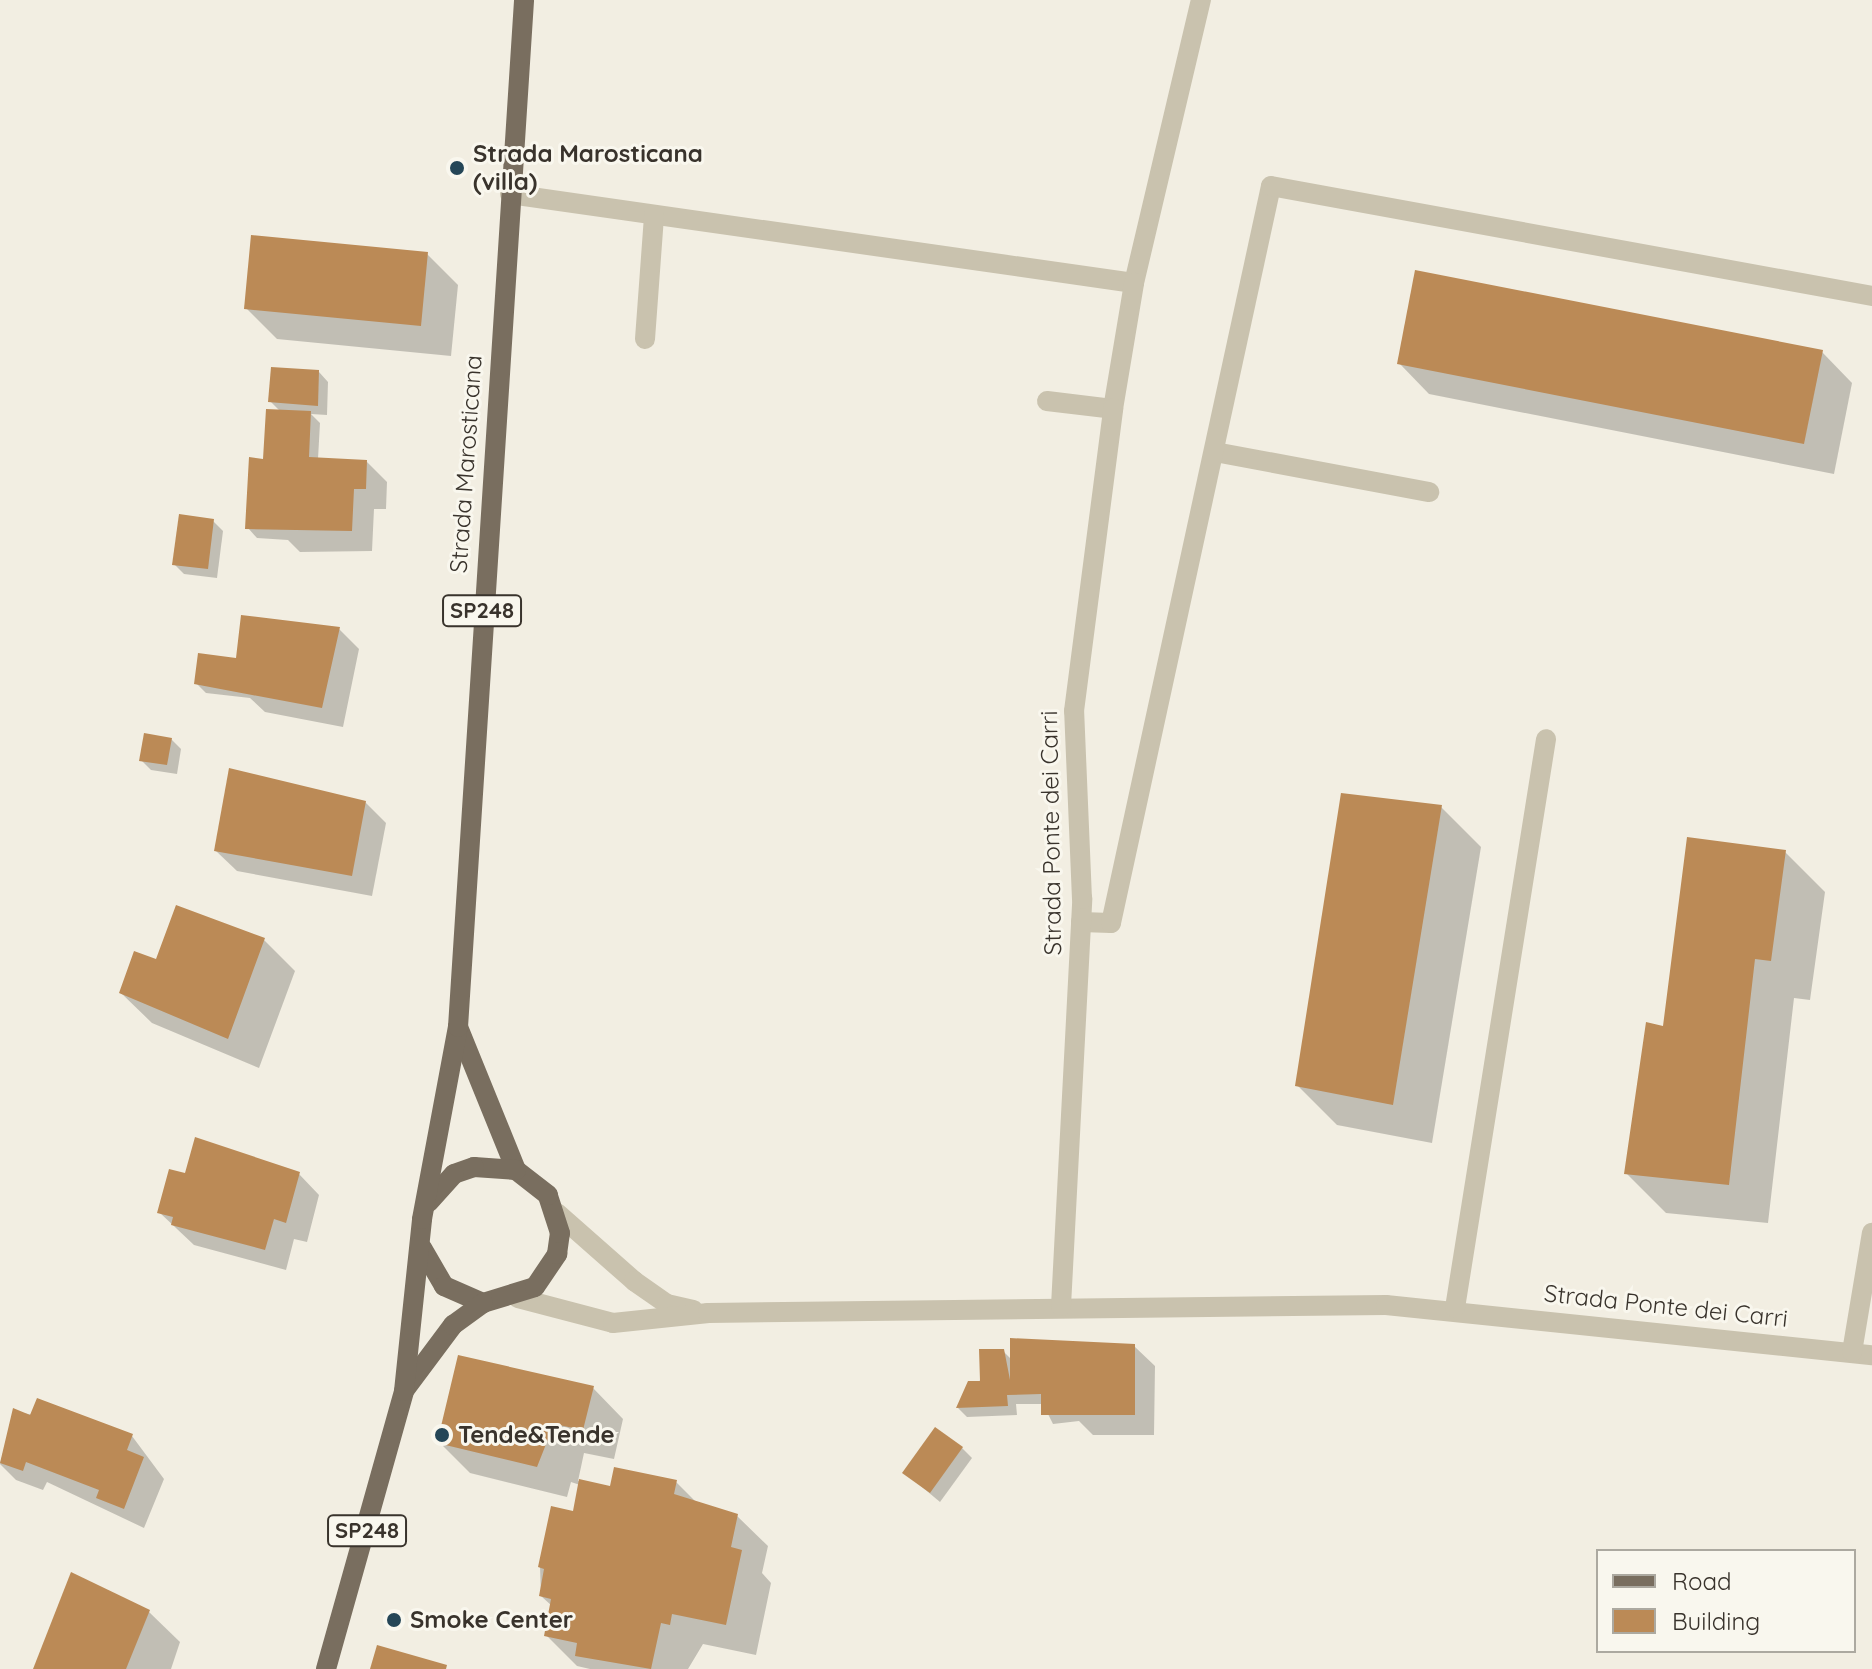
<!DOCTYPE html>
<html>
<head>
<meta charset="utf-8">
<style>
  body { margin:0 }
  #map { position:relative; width:1872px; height:1669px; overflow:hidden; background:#f2eee2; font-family:Quicksand,sans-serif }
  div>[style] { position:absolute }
  .shadow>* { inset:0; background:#0003 }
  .building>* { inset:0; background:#bb8a56 }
  .minor>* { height:20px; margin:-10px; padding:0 10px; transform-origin:10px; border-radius:10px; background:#c9c2ae }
  .major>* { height:20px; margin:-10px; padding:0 10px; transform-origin:10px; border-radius:10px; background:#796e5f }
  .dots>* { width:22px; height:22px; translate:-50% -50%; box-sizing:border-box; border:4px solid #f9f7ee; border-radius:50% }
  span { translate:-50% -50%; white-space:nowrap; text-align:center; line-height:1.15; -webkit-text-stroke:6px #f9f7ee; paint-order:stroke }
  .shield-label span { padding:2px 6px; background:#f9f7ee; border:2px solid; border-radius:6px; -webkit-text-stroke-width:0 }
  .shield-label { font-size:22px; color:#39332c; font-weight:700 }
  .poi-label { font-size:24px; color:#39332c; font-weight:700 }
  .left { translate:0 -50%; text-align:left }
  .street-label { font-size:24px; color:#39332c }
  .legend { position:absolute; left:1596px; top:1549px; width:260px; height:104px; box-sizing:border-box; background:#f9f7ee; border:2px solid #aca9a0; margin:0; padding:10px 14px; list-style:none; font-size:24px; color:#39332c }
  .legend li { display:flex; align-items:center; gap:16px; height:40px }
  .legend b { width:40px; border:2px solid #aca9a0 }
</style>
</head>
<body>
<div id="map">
  <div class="shadow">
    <i style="clip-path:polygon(427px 254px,458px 285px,451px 356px,277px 339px,246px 308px)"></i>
    <i style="clip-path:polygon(1822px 352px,1852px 383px,1834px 474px,1429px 394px,1399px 363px)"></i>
    <i style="clip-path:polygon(319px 372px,328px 382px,327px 415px,311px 414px,320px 423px,318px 459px,367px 462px,387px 482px,386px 509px,374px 509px,372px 551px,300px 552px,288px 540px,257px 538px,248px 528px,280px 411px,270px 401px)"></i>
    <i style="clip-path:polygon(213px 521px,223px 531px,217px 578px,184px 574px,174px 564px)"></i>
    <i style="clip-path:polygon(339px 629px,359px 649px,343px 727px,265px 712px,250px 698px,206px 693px,196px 683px)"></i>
    <i style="clip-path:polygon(171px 739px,181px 749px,177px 774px,151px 770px,141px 760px)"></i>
    <i style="clip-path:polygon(365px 802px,386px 823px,372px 896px,237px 871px,216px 851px)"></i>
    <i style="clip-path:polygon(1441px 807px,1481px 847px,1432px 1143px,1337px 1125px,1297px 1085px)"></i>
    <i style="clip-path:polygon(1785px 852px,1825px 892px,1810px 1000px,1794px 998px,1768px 1223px,1666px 1213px,1626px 1173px,1664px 1029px)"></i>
    <i style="clip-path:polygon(177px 908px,264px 940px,295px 971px,259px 1068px,152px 1023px,121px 993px,157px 962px)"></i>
    <i style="clip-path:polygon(197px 1139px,299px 1174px,319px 1195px,307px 1242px,294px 1239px,286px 1270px,194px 1245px,159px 1212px,186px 1177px)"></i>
    <i style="clip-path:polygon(1134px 1346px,1155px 1366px,1154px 1435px,1093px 1435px,1079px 1421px,1053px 1424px,1043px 1404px,1016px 1404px,1017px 1415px,967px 1417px,958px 1408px,1003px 1351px,1010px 1358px)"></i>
    <i style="clip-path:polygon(593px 1388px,623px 1419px,614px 1459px,584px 1453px,578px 1481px,611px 1488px,676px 1482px,697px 1503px,737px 1516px,768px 1546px,762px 1573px,771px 1583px,756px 1655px,703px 1644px,688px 1669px,590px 1669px,577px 1666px,546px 1635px,552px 1606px,541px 1596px,540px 1567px,575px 1513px,580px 1485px,571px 1482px,567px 1497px,470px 1473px,439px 1442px)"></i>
    <i style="clip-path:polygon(14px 1411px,132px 1436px,164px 1479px,144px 1528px,47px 1482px,43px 1490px,16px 1480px,0 1464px)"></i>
    <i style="clip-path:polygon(962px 1448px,972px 1458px,940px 1502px,904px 1472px)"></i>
    <i style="clip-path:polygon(149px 1612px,180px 1642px,171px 1669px,35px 1669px)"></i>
  </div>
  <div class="building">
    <i style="clip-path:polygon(251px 235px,428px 252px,421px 326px,244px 309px)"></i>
    <i style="clip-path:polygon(1415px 270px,1823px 350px,1804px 444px,1397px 364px)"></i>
    <i style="clip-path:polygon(271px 367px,319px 370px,318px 406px,268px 402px)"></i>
    <i style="clip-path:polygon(266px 409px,311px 411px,309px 457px,367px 460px,366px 489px,354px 489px,352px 531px,245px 529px,249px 457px,263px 459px)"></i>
    <i style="clip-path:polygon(179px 514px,214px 519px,208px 569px,172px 565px)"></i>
    <i style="clip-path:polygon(241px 615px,340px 627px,322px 708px,194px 684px,198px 653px,236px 658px)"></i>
    <i style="clip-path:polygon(144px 733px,172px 738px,167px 765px,139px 761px)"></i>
    <i style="clip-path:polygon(229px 768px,366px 801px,352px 876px,214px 851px)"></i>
    <i style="clip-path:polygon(1341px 793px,1442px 805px,1393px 1105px,1295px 1086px)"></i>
    <i style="clip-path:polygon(1687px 837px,1786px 850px,1771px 961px,1755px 959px,1729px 1185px,1624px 1174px,1646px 1022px,1663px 1026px)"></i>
    <i style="clip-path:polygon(176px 905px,265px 938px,228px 1039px,119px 993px,134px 951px,156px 959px)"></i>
    <i style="clip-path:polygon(195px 1137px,300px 1172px,286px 1223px,274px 1219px,265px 1250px,171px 1225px,173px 1217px,157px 1213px,169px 1169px,185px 1173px)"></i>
    <i style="clip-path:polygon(1010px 1338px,1135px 1344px,1135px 1415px,1041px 1415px,1041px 1394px,1007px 1395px,1008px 1406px,956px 1408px,968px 1381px,980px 1381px,979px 1349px,1004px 1349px,1010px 1380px)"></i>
    <i style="clip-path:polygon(458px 1355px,594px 1386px,583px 1430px,554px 1424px,537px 1467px,437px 1443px)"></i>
    <i style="clip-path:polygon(37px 1398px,133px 1434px,127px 1450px,144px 1457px,124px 1509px,96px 1498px,99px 1490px,26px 1462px,23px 1471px,0 1463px,13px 1408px,30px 1415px)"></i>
    <i style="clip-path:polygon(935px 1427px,963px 1447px,930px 1493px,902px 1473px)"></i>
    <i style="clip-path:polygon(614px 1467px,677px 1480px,674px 1494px,738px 1514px,731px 1547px,742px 1550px,726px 1625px,672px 1614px,670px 1625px,661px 1623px,651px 1669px,575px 1656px,577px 1643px,544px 1636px,551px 1599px,539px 1596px,544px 1569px,538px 1567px,551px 1506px,573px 1511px,579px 1479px,610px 1486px)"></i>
    <i style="clip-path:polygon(71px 1572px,150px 1610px,126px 1669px,33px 1669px)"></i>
    <i style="clip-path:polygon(377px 1645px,447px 1665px,446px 1669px,370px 1669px)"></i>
  </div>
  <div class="minor">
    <i style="left:510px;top:194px;width:630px;rotate:8.12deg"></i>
    <i style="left:1134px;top:283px;width:291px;rotate:-76.7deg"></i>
    <i style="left:645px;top:339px;width:124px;rotate:-85.8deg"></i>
    <i style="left:1047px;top:401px;width:66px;rotate:6.9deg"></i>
    <i style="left:1113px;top:409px;width:128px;rotate:-80.5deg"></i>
    <i style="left:1215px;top:452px;width:218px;rotate:10.6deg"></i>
    <i style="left:1081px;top:922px;width:30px;rotate:2deg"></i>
    <i style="left:1111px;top:923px;width:754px;rotate:-77.75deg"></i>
    <i style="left:1271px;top:186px;width:611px;rotate:10.37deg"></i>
    <i style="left:557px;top:1213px;width:103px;rotate:41.4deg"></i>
    <i style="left:634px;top:1281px;width:40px;rotate:34.9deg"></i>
    <i style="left:667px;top:1304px;width:27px;rotate:13deg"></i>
    <i style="left:518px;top:1298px;width:98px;rotate:14.7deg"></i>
    <i style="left:613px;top:1323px;width:96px;rotate:-6deg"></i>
    <i style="left:708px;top:1313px;width:678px;rotate:-0.68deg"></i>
    <i style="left:1386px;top:1305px;width:489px;rotate:5.9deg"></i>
    <i style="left:1061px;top:1306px;width:408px;rotate:-87deg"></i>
    <i style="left:1082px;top:899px;width:188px;rotate:-92.4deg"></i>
    <i style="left:1074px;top:711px;width:305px;rotate:-82.6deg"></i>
    <i style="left:1455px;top:1308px;width:576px;rotate:-80.91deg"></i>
    <i style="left:1852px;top:1352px;width:121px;rotate:-80.5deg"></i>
  </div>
  <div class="major">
    <i style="left:458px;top:1027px;width:154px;rotate:67.9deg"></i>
    <i style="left:422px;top:1248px;width:44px;rotate:59.9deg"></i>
    <i style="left:444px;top:1286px;width:43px;rotate:23.6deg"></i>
    <i style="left:483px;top:1303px;width:54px;rotate:-17.1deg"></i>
    <i style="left:535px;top:1287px;width:40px;rotate:-56deg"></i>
    <i style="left:557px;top:1254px;width:21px;rotate:-82deg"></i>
    <i style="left:560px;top:1233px;width:40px;rotate:-108deg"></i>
    <i style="left:548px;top:1195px;width:41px;rotate:-142deg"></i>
    <i style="left:516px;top:1170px;width:42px;rotate:-175.9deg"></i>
    <i style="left:474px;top:1167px;width:21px;rotate:161deg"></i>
    <i style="left:454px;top:1174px;width:38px;rotate:132deg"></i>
    <i style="left:406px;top:1388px;width:79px;rotate:-53.3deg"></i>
    <i style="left:453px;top:1325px;width:37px;rotate:-36deg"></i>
    <i style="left:326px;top:1669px;width:289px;rotate:-74.3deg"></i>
    <i style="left:404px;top:1391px;width:173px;rotate:-84deg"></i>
    <i style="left:422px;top:1219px;width:195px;rotate:-79.4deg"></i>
    <i style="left:458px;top:1027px;width:1029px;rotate:-86.32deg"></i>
  </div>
  <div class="dots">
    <i style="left:457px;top:168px;background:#254657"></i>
    <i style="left:442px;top:1435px;background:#254657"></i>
    <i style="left:394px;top:1620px;background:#254657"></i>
  </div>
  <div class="shield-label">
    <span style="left:482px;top:611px">SP248</span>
    <span style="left:367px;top:1531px">SP248</span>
  </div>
  <div class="poi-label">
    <span class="left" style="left:473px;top:168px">Strada Marosticana<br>(villa)</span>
    <span class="left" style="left:458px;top:1435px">Tende&amp;Tende</span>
    <span class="left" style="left:410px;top:1620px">Smoke Center</span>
  </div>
  <div class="street-label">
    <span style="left:466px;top:464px;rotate:-86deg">Strada Marosticana</span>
    <span style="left:1051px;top:833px;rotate:-91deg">Strada Ponte dei Carri</span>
    <span style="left:1666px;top:1306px;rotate:6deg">Strada Ponte dei Carri</span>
  </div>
  <ul class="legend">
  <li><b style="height:10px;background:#796e5f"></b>Road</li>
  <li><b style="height:22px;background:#bb8a56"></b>Building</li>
  </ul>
</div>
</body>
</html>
